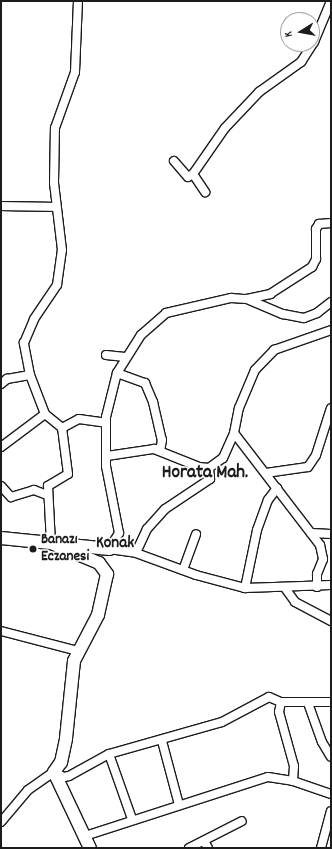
<!DOCTYPE html>
<html>
<head>
<meta charset="utf-8">
<style>
  body { margin:0 }
  #map { position:relative; width:332px; height:849px; overflow:hidden; background:#fff; font-family:Dekko,sans-serif }
  div>[style] { position:absolute }
  .roads { filter:drop-shadow(1px 0 #1c1c1c) drop-shadow(-1px 0 #1c1c1c) drop-shadow(0 1px #1c1c1c) drop-shadow(0 -1px #1c1c1c) }
  .minor>* { height:8px; margin:-4px; padding:0 4px; transform-origin:4px; border-radius:4px; background:#fff }
  .secondary>* { height:12px; margin:-6px; padding:0 6px; transform-origin:6px; border-radius:6px; background:#fff }
  .dots>* { width:11px; height:11px; translate:-50% -50%; box-sizing:border-box; border:2px solid #fff; border-radius:50% }
  span { translate:-50% -50%; white-space:nowrap; text-align:center; line-height:1.15; -webkit-text-stroke:3px #fff; paint-order:stroke }
  .poi-label { font-size:15px; color:#1c1c1c; font-weight:700 }
  .left { translate:0 -50%; text-align:left }
  .quarter-label { font-size:17px; color:#1c1c1c; font-weight:700 }
  .district-label { font-size:19px; color:#1c1c1c; font-weight:700 }
  .frame { position:absolute; inset:0; border:2px solid #1c1c1c; pointer-events:none }
  .north { position:absolute; left:280px; top:12px; width:40px; height:40px; box-sizing:border-box; background:#fff; border:1px solid #a4a4a4; border-radius:50%; rotate:259deg; font-size:11px; font-weight:700; line-height:16px; text-align:center; color:#1c1c1c }
  .north::after { content:''; display:block; margin:auto; width:14px; height:18px; background:#1c1c1c; clip-path:polygon(50% 0,100% 100%,50% 72%,0 100%) }
</style>
</head>
<body>
<div id="map">
  <div class="roads">
    <div class="minor">
      <i style="left:174px;top:161px;width:21px;rotate:49deg"></i>
      <i style="left:188px;top:177px;width:6px;rotate:-31deg"></i>
      <i style="left:193px;top:174px;width:56px;rotate:-55.2deg"></i>
      <i style="left:225px;top:128px;width:50px;rotate:-46.6deg"></i>
      <i style="left:259px;top:92px;width:52px;rotate:-35.5deg"></i>
      <i style="left:301px;top:62px;width:24px;rotate:-57deg"></i>
      <i style="left:314px;top:42px;width:44px;rotate:-67.5deg"></i>
      <i style="left:193px;top:174px;width:22px;rotate:56deg"></i>
      <i style="left:1px;top:206px;width:55px;rotate:1deg"></i>
      <i style="left:247px;top:299px;width:24px;rotate:-12deg"></i>
      <i style="left:270px;top:294px;width:50px;rotate:-32.7deg"></i>
      <i style="left:312px;top:267px;width:9px;rotate:-63deg"></i>
      <i style="left:316px;top:259px;width:30px;rotate:-90deg"></i>
      <i style="left:316px;top:229px;width:6px;rotate:-59deg"></i>
      <i style="left:319px;top:224px;width:12px;rotate:-5deg"></i>
      <i style="left:106px;top:355px;width:19px;rotate:6deg"></i>
      <i style="left:117px;top:373px;width:30px;rotate:20deg"></i>
      <i style="left:145px;top:383px;width:21px;rotate:67deg"></i>
      <i style="left:153px;top:402px;width:39px;rotate:77deg"></i>
      <i style="left:162px;top:440px;width:11px;rotate:100deg"></i>
      <i style="left:1px;top:384px;width:8px;rotate:-40deg"></i>
      <i style="left:7px;top:379px;width:23px;rotate:-10deg"></i>
      <i style="left:45px;top:414px;width:22px;rotate:39deg"></i>
      <i style="left:1px;top:447px;width:55px;rotate:-36.9deg"></i>
      <i style="left:45px;top:414px;width:42px;rotate:-111deg"></i>
      <i style="left:30px;top:375px;width:33px;rotate:-101deg"></i>
      <i style="left:24px;top:343px;width:26px;rotate:-67deg"></i>
      <i style="left:34px;top:319px;width:41px;rotate:-55.9deg"></i>
      <i style="left:57px;top:285px;width:35px;rotate:-82deg"></i>
      <i style="left:62px;top:250px;width:67px;rotate:-96.8deg"></i>
      <i style="left:54px;top:183px;width:55px;rotate:-89deg"></i>
      <i style="left:55px;top:128px;width:59px;rotate:-70.3deg"></i>
      <i style="left:75px;top:72px;width:71px;rotate:-87.6deg"></i>
      <i style="left:107px;top:456px;width:48px;rotate:-8.5deg"></i>
      <i style="left:154px;top:449px;width:48px;rotate:21.8deg"></i>
      <i style="left:199px;top:467px;width:10px;rotate:6deg"></i>
      <i style="left:209px;top:468px;width:11px;rotate:85deg"></i>
      <i style="left:210px;top:479px;width:54px;rotate:146.3deg"></i>
      <i style="left:165px;top:509px;width:27px;rotate:132deg"></i>
      <i style="left:147px;top:529px;width:26px;rotate:115deg"></i>
      <i style="left:209px;top:468px;width:17px;rotate:-36deg"></i>
      <i style="left:223px;top:458px;width:27px;rotate:-66deg"></i>
      <i style="left:266px;top:473px;width:42px;rotate:-8.1deg"></i>
      <i style="left:308px;top:467px;width:14px;rotate:-56deg"></i>
      <i style="left:316px;top:455px;width:49px;rotate:-72.3deg"></i>
      <i style="left:1px;top:486px;width:15px;rotate:48deg"></i>
      <i style="left:11px;top:497px;width:24px;rotate:-17deg"></i>
      <i style="left:34px;top:490px;width:14px;rotate:21deg"></i>
      <i style="left:311px;top:533px;width:20px;rotate:3deg"></i>
      <i style="left:51px;top:543px;width:57px;rotate:-93deg"></i>
      <i style="left:48px;top:486px;width:23px;rotate:-31deg"></i>
      <i style="left:68px;top:474px;width:46px;rotate:-97.4deg"></i>
      <i style="left:62px;top:428px;width:19px;rotate:-28deg"></i>
      <i style="left:79px;top:419px;width:27px;rotate:8deg"></i>
      <i style="left:109px;top:549px;width:19px;rotate:-58deg"></i>
      <i style="left:119px;top:533px;width:68px;rotate:-101deg"></i>
      <i style="left:106px;top:466px;width:49px;rotate:-90deg"></i>
      <i style="left:106px;top:417px;width:45px;rotate:-76deg"></i>
      <i style="left:117px;top:373px;width:45px;rotate:-57.7deg"></i>
      <i style="left:141px;top:335px;width:33px;rotate:-41deg"></i>
      <i style="left:166px;top:313px;width:67px;rotate:-13deg"></i>
      <i style="left:231px;top:298px;width:16px;rotate:4deg"></i>
      <i style="left:247px;top:299px;width:39px;rotate:23deg"></i>
      <i style="left:283px;top:314px;width:21px;rotate:11deg"></i>
      <i style="left:304px;top:318px;width:14px;rotate:-21deg"></i>
      <i style="left:317px;top:313px;width:18px;rotate:-38deg"></i>
      <i style="left:109px;top:549px;width:27px;rotate:8deg"></i>
      <i style="left:136px;top:553px;width:64px;rotate:20.1deg"></i>
      <i style="left:196px;top:575px;width:51px;rotate:14.9deg"></i>
      <i style="left:245px;top:588px;width:86px;rotate:-2deg"></i>
      <i style="left:183px;top:570px;width:38px;rotate:-70deg"></i>
      <i style="left:317px;top:587px;width:13px;rotate:-90deg"></i>
      <i style="left:317px;top:574px;width:16px;rotate:-68deg"></i>
      <i style="left:323px;top:559px;width:14px;rotate:-102deg"></i>
      <i style="left:320px;top:545px;width:141px;rotate:-127.5deg"></i>
      <i style="left:234px;top:433px;width:25px;rotate:-79deg"></i>
      <i style="left:239px;top:408px;width:41px;rotate:-67.2deg"></i>
      <i style="left:255px;top:370px;width:28px;rotate:-46deg"></i>
      <i style="left:274px;top:350px;width:60px;rotate:-19.3deg"></i>
      <i style="left:245px;top:588px;width:59px;rotate:-78.3deg"></i>
      <i style="left:257px;top:530px;width:32px;rotate:-70deg"></i>
      <i style="left:268px;top:500px;width:15px;rotate:-53deg"></i>
      <i style="left:285px;top:588px;width:17px;rotate:54deg"></i>
      <i style="left:295px;top:602px;width:41px;rotate:27.8deg"></i>
      <i style="left:1px;top:631px;width:80px;rotate:14.6deg"></i>
      <i style="left:281px;top:702px;width:10px;rotate:101deg"></i>
      <i style="left:279px;top:712px;width:56px;rotate:74.5deg"></i>
      <i style="left:294px;top:766px;width:15px;rotate:94deg"></i>
      <i style="left:308px;top:703px;width:41px;rotate:70.3deg"></i>
      <i style="left:322px;top:742px;width:17px;rotate:59deg"></i>
      <i style="left:162px;top:741px;width:66px;rotate:75.1deg"></i>
      <i style="left:109px;top:754px;width:69px;rotate:70.5deg"></i>
      <i style="left:1px;top:822px;width:42px;rotate:-49.8deg"></i>
      <i style="left:28px;top:790px;width:32px;rotate:-35deg"></i>
      <i style="left:54px;top:772px;width:11px;rotate:27deg"></i>
      <i style="left:64px;top:777px;width:5px;rotate:-11deg"></i>
      <i style="left:69px;top:776px;width:46px;rotate:-28.8deg"></i>
      <i style="left:109px;top:754px;width:117px;rotate:-15.8deg"></i>
      <i style="left:222px;top:722px;width:53px;rotate:-28deg"></i>
      <i style="left:269px;top:697px;width:13px;rotate:23deg"></i>
      <i style="left:281px;top:702px;width:50px"></i>
      <i style="left:85px;top:836px;width:192px;rotate:-17.9deg"></i>
      <i style="left:268px;top:777px;width:25px;rotate:9deg"></i>
      <i style="left:293px;top:781px;width:40px;rotate:18.9deg"></i>
      <i style="left:204px;top:841px;width:8px;rotate:60deg"></i>
      <i style="left:189px;top:848px;width:59px;rotate:-27deg"></i>
      <i style="left:321px;top:848px;width:38px;rotate:-75deg"></i>
    </div>
    <div class="secondary">
      <i style="left:1px;top:538px;width:109px;rotate:5.8deg"></i>
      <i style="left:51px;top:543px;width:52px;rotate:22.6deg"></i>
      <i style="left:99px;top:563px;width:14px;rotate:54deg"></i>
      <i style="left:107px;top:574px;width:42px;rotate:102.4deg"></i>
      <i style="left:98px;top:615px;width:52px;rotate:117.6deg"></i>
      <i style="left:74px;top:661px;width:78px;rotate:95.9deg"></i>
      <i style="left:66px;top:739px;width:24px;rotate:102deg"></i>
      <i style="left:61px;top:762px;width:12px;rotate:125deg"></i>
      <i style="left:54px;top:772px;width:84px;rotate:64.7deg"></i>
    </div>
  </div>
  <div class="dots">
    <i style="left:33px;top:549px;background:#1c1c1c"></i>
  </div>
  <div class="poi-label">
    <span class="left" style="left:41px;top:549px">Banazı<br>Eczanesi</span>
  </div>
  <div class="quarter-label">
    <span style="left:115px;top:545px">Konak</span>
  </div>
  <div class="district-label">
    <span style="left:205px;top:474px">Horata Mah.</span>
  </div>
  <div class="frame"></div>
  <div class="north">K</div>
</div>
</body>
</html>
